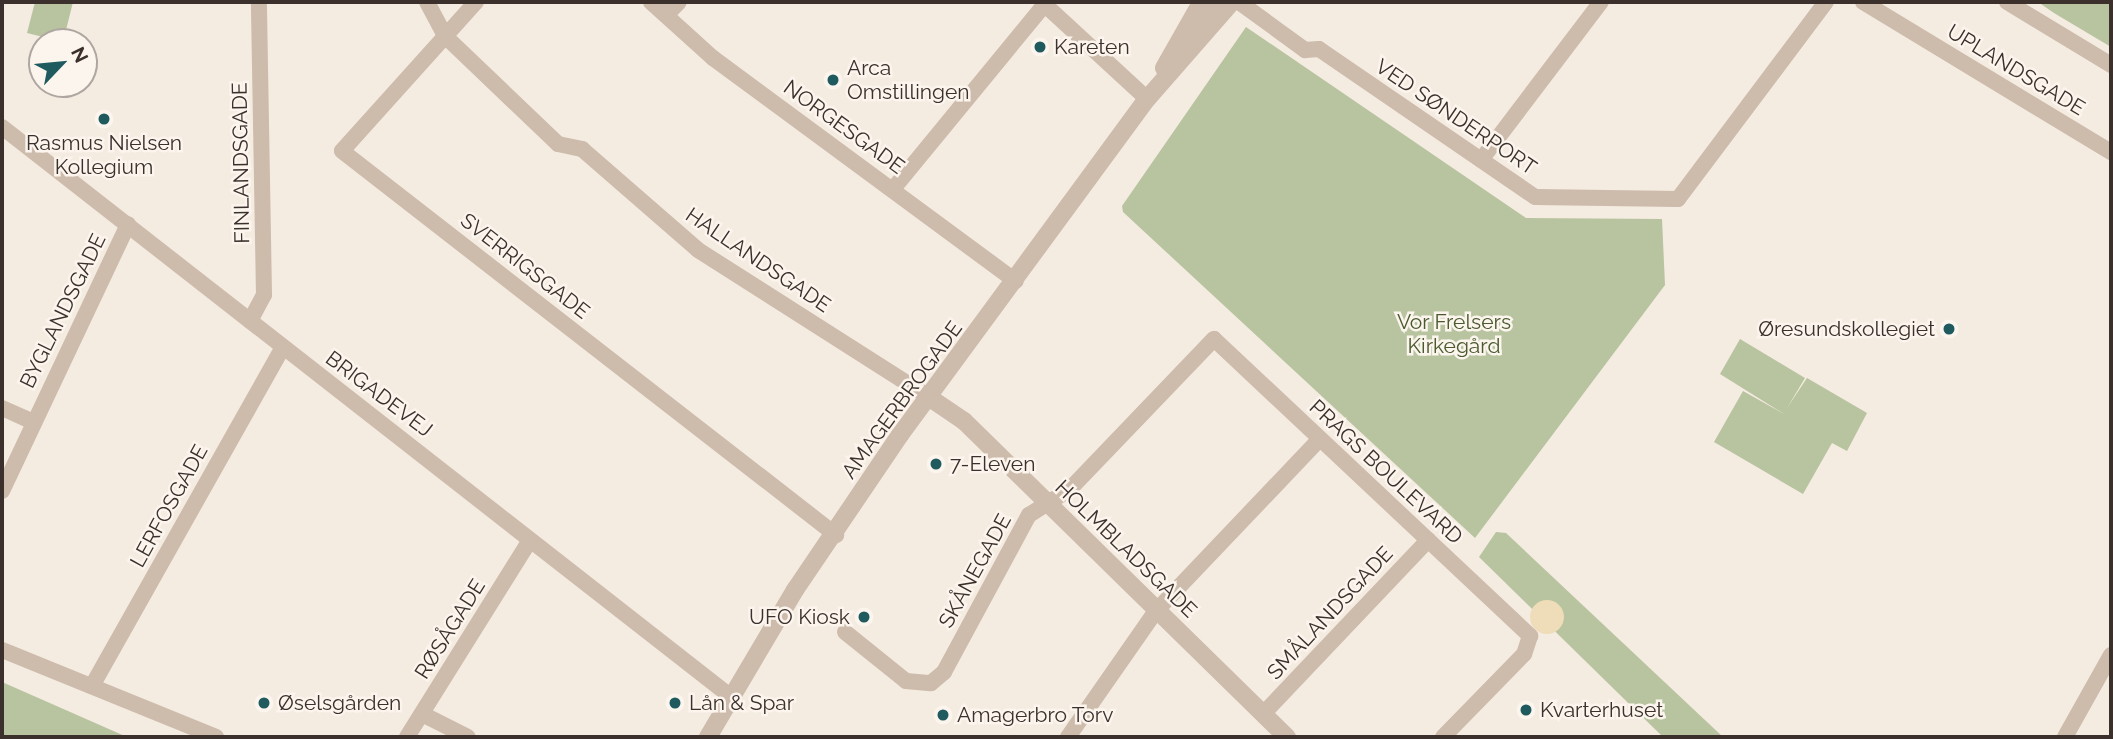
<!DOCTYPE html>
<html>
<head>
<meta charset="utf-8">
<style>
  body { margin:0 }
  #map { position:relative; width:2113px; height:739px; overflow:hidden; background:#f4ebe1; font-family:Raleway,sans-serif }
  div>[style] { position:absolute }
  .green>* { inset:0; background:#b8c4a0 }
  .sand>* { inset:0; background:#efdcb8 }
  .round { border-radius:50% }
  .minor>* { height:16px; margin:-8px; padding:0 8px; transform-origin:8px; border-radius:8px; background:#cdbbac }
  .tertiary>* { height:18px; margin:-9px; padding:0 9px; transform-origin:9px; border-radius:9px; background:#cdbbac }
  .dots>* { width:19px; height:19px; translate:-50% -50%; box-sizing:border-box; border:4px solid #fbf5ee; border-radius:50% }
  span { translate:-50% -50%; white-space:nowrap; text-align:center; line-height:1.15; -webkit-text-stroke:5px #fbf5ee; paint-order:stroke }
  .poi-label { font-size:21px; color:#3b302b }
  .left { translate:0 -50%; text-align:left }
  .right { translate:-100% -50%; text-align:right }
  .street-label { font-size:21px; color:#3b302b }
  .park-label { font-size:21px; color:#4a5a2e }
  .frame { position:absolute; inset:0; border:4px solid #3b302b; pointer-events:none }
  .north { position:absolute; left:28px; top:28px; width:70px; height:70px; box-sizing:border-box; background:#fbf5ee; border:2px solid #aea6a0; border-radius:50%; rotate:64deg; font-size:19px; font-weight:700; line-height:28px; text-align:center; color:#3b302b }
  .north::after { content:''; display:block; margin:auto; width:24px; height:32px; background:#1f5a5e; clip-path:polygon(50% 0,100% 100%,50% 72%,0 100%) }
</style>
</head>
<body>
<div id="map">
  <div class="green">
    <i style="clip-path:polygon(35px 2px,73px 2px,63px 42px,27px 33px)"></i>
    <i style="clip-path:polygon(2038px 2px,2111px 4px,2111px 47px,2054px 13px)"></i>
    <i style="clip-path:polygon(1246px 27px,1526px 218px,1662px 219px,1665px 285px,1475px 538px,1123px 212px,1122px 206px)"></i>
    <i style="clip-path:polygon(1740px 339px,1805px 378px,1787px 408px,1807px 378px,1867px 413px,1847px 451px,1832px 443px,1803px 494px,1714px 442px,1743px 391px,1784px 414px,1720px 374px)"></i>
    <i style="clip-path:polygon(1496px 532px,1506px 533px,1723px 737px,1663px 737px,1479px 557px)"></i>
    <i style="clip-path:polygon(2px 682px,127px 737px,2px 737px)"></i>
  </div>
  <div class="sand">
    <i class="round" style="left:1530px;top:600px;width:34px;height:34px"></i>
  </div>
  <div class="minor">
    <i style="left:427px;top:2px;width:40px;rotate:62deg"></i>
    <i style="left:446px;top:37px;width:155px;rotate:43.7deg"></i>
    <i style="left:558px;top:144px;width:25px;rotate:12deg"></i>
    <i style="left:582px;top:149px;width:154px;rotate:41deg"></i>
    <i style="left:698px;top:250px;width:275px;rotate:32.5deg"></i>
    <i style="left:476px;top:2px;width:200px;rotate:132deg"></i>
    <i style="left:342px;top:151px;width:626px;rotate:37.86deg"></i>
    <i style="left:651px;top:2px;width:84px;rotate:42.1deg"></i>
    <i style="left:713px;top:58px;width:376px;rotate:36.4deg"></i>
    <i style="left:1042px;top:2px;width:143px;rotate:42.7deg"></i>
    <i style="left:1239px;top:2px;width:82px;rotate:36deg"></i>
    <i style="left:1305px;top:50px;width:14px;rotate:-4deg"></i>
    <i style="left:1319px;top:49px;width:262px;rotate:34.4deg"></i>
    <i style="left:1535px;top:197px;width:143px;rotate:0.8deg"></i>
    <i style="left:1678px;top:199px;width:246px;rotate:-53.1deg"></i>
    <i style="left:1863px;top:2px;width:290px;rotate:31.2deg"></i>
    <i style="left:2007px;top:2px;width:122px;rotate:31.2deg"></i>
    <i style="left:666px;top:15px;width:18px;rotate:-45deg"></i>
    <i style="left:2px;top:127px;width:924px;rotate:38.01deg"></i>
    <i style="left:1481px;top:160px;width:198px;rotate:-52.8deg"></i>
    <i style="left:893px;top:189px;width:239px;rotate:-50.6deg"></i>
    <i style="left:250px;top:321px;width:30px;rotate:-62deg"></i>
    <i style="left:264px;top:295px;width:293px;rotate:-91deg"></i>
    <i style="left:2px;top:408px;width:34px;rotate:24deg"></i>
    <i style="left:2px;top:491px;width:295px;rotate:-64.7deg"></i>
    <i style="left:845px;top:632px;width:78px;rotate:38.8deg"></i>
    <i style="left:906px;top:681px;width:25px;rotate:5deg"></i>
    <i style="left:931px;top:683px;width:17px;rotate:-40deg"></i>
    <i style="left:944px;top:672px;width:179px;rotate:-61.6deg"></i>
    <i style="left:1029px;top:515px;width:49px;rotate:-32.4deg"></i>
    <i style="left:1070px;top:489px;width:208px;rotate:-46.2deg"></i>
    <i style="left:1214px;top:339px;width:434px;rotate:43.2deg"></i>
    <i style="left:1530px;top:636px;width:19px;rotate:108deg"></i>
    <i style="left:1524px;top:654px;width:116px;rotate:134.3deg"></i>
    <i style="left:2px;top:650px;width:231px;rotate:22.1deg"></i>
    <i style="left:92px;top:686px;width:389px;rotate:-60.6deg"></i>
    <i style="left:422px;top:714px;width:51px;rotate:26.6deg"></i>
    <i style="left:1263px;top:714px;width:240px;rotate:-46.5deg"></i>
    <i style="left:407px;top:737px;width:230px;rotate:-58deg"></i>
    <i style="left:1068px;top:737px;width:154px;rotate:-55.1deg"></i>
    <i style="left:1156px;top:611px;width:236px;rotate:-46.4deg"></i>
    <i style="left:2065px;top:737px;width:94px;rotate:-60.7deg"></i>
  </div>
  <div class="tertiary">
    <i style="left:1198px;top:27px;width:31px;rotate:-54deg"></i>
    <i style="left:1164px;top:68px;width:67px;rotate:-60.4deg"></i>
    <i style="left:930px;top:398px;width:41px;rotate:34.1deg"></i>
    <i style="left:964px;top:421px;width:452px;rotate:44.4deg"></i>
    <i style="left:708px;top:737px;width:171px;rotate:-59.4deg"></i>
    <i style="left:795px;top:590px;width:187px;rotate:-55.9deg"></i>
    <i style="left:900px;top:435px;width:417px;rotate:-53.7deg"></i>
    <i style="left:1147px;top:99px;width:129px;rotate:-48.8deg"></i>
  </div>
  <div class="dots">
    <i style="left:1040px;top:47px;background:#1f5a5e"></i>
    <i style="left:833px;top:80px;background:#1f5a5e"></i>
    <i style="left:104px;top:119px;background:#1f5a5e"></i>
    <i style="left:1949px;top:329px;background:#1f5a5e"></i>
    <i style="left:936px;top:464px;background:#1f5a5e"></i>
    <i style="left:864px;top:617px;background:#1f5a5e"></i>
    <i style="left:264px;top:703px;background:#1f5a5e"></i>
    <i style="left:675px;top:703px;background:#1f5a5e"></i>
    <i style="left:1526px;top:710px;background:#1f5a5e"></i>
    <i style="left:943px;top:715px;background:#1f5a5e"></i>
  </div>
  <div class="poi-label">
    <span class="left" style="left:1054px;top:47px">Kareten</span>
    <span class="left" style="left:847px;top:80px">Arca<br>Omstillingen</span>
    <span style="left:104px;top:155px">Rasmus Nielsen<br>Kollegium</span>
    <span class="right" style="left:1935px;top:329px">Øresundskollegiet</span>
    <span class="left" style="left:950px;top:464px">7-Eleven</span>
    <span class="right" style="left:850px;top:617px">UFO Kiosk</span>
    <span class="left" style="left:278px;top:703px">Øselsgården</span>
    <span class="left" style="left:689px;top:703px">Lån &amp; Spar</span>
    <span class="left" style="left:1540px;top:710px">Kvarterhuset</span>
    <span class="left" style="left:957px;top:715px">Amagerbro Torv</span>
  </div>
  <div class="street-label">
    <span style="left:2016px;top:70px;rotate:31deg">UPLANDSGADE</span>
    <span style="left:1456px;top:117px;rotate:34deg">VED SØNDERPORT</span>
    <span style="left:844px;top:127px;rotate:36deg">NORGESGADE</span>
    <span style="left:241px;top:163px;rotate:-91deg">FINLANDSGADE</span>
    <span style="left:758px;top:260px;rotate:34deg">HALLANDSGADE</span>
    <span style="left:525px;top:266px;rotate:38deg">SVERRIGSGADE</span>
    <span style="left:63px;top:311px;rotate:-64deg">BYGLANDSGADE</span>
    <span style="left:379px;top:394px;rotate:37deg">BRIGADEVEJ</span>
    <span style="left:902px;top:400px;rotate:-54deg">AMAGERBROGADE</span>
    <span style="left:1386px;top:472px;rotate:43deg">PRAGS BOULEVARD</span>
    <span style="left:169px;top:506px;rotate:-61deg">LERFOSGADE</span>
    <span style="left:1126px;top:549px;rotate:44deg">HOLMBLADSGADE</span>
    <span style="left:975px;top:571px;rotate:-61deg">SKÅNEGADE</span>
    <span style="left:1330px;top:613px;rotate:-47deg">SMÅLANDSGADE</span>
    <span style="left:450px;top:629px;rotate:-58deg">RØSÅGADE</span>
  </div>
  <div class="park-label">
    <span style="left:1454px;top:334px">Vor Frelsers<br>Kirkegård</span>
  </div>
  <div class="frame"></div>
  <div class="north">N</div>
</div>
</body>
</html>
